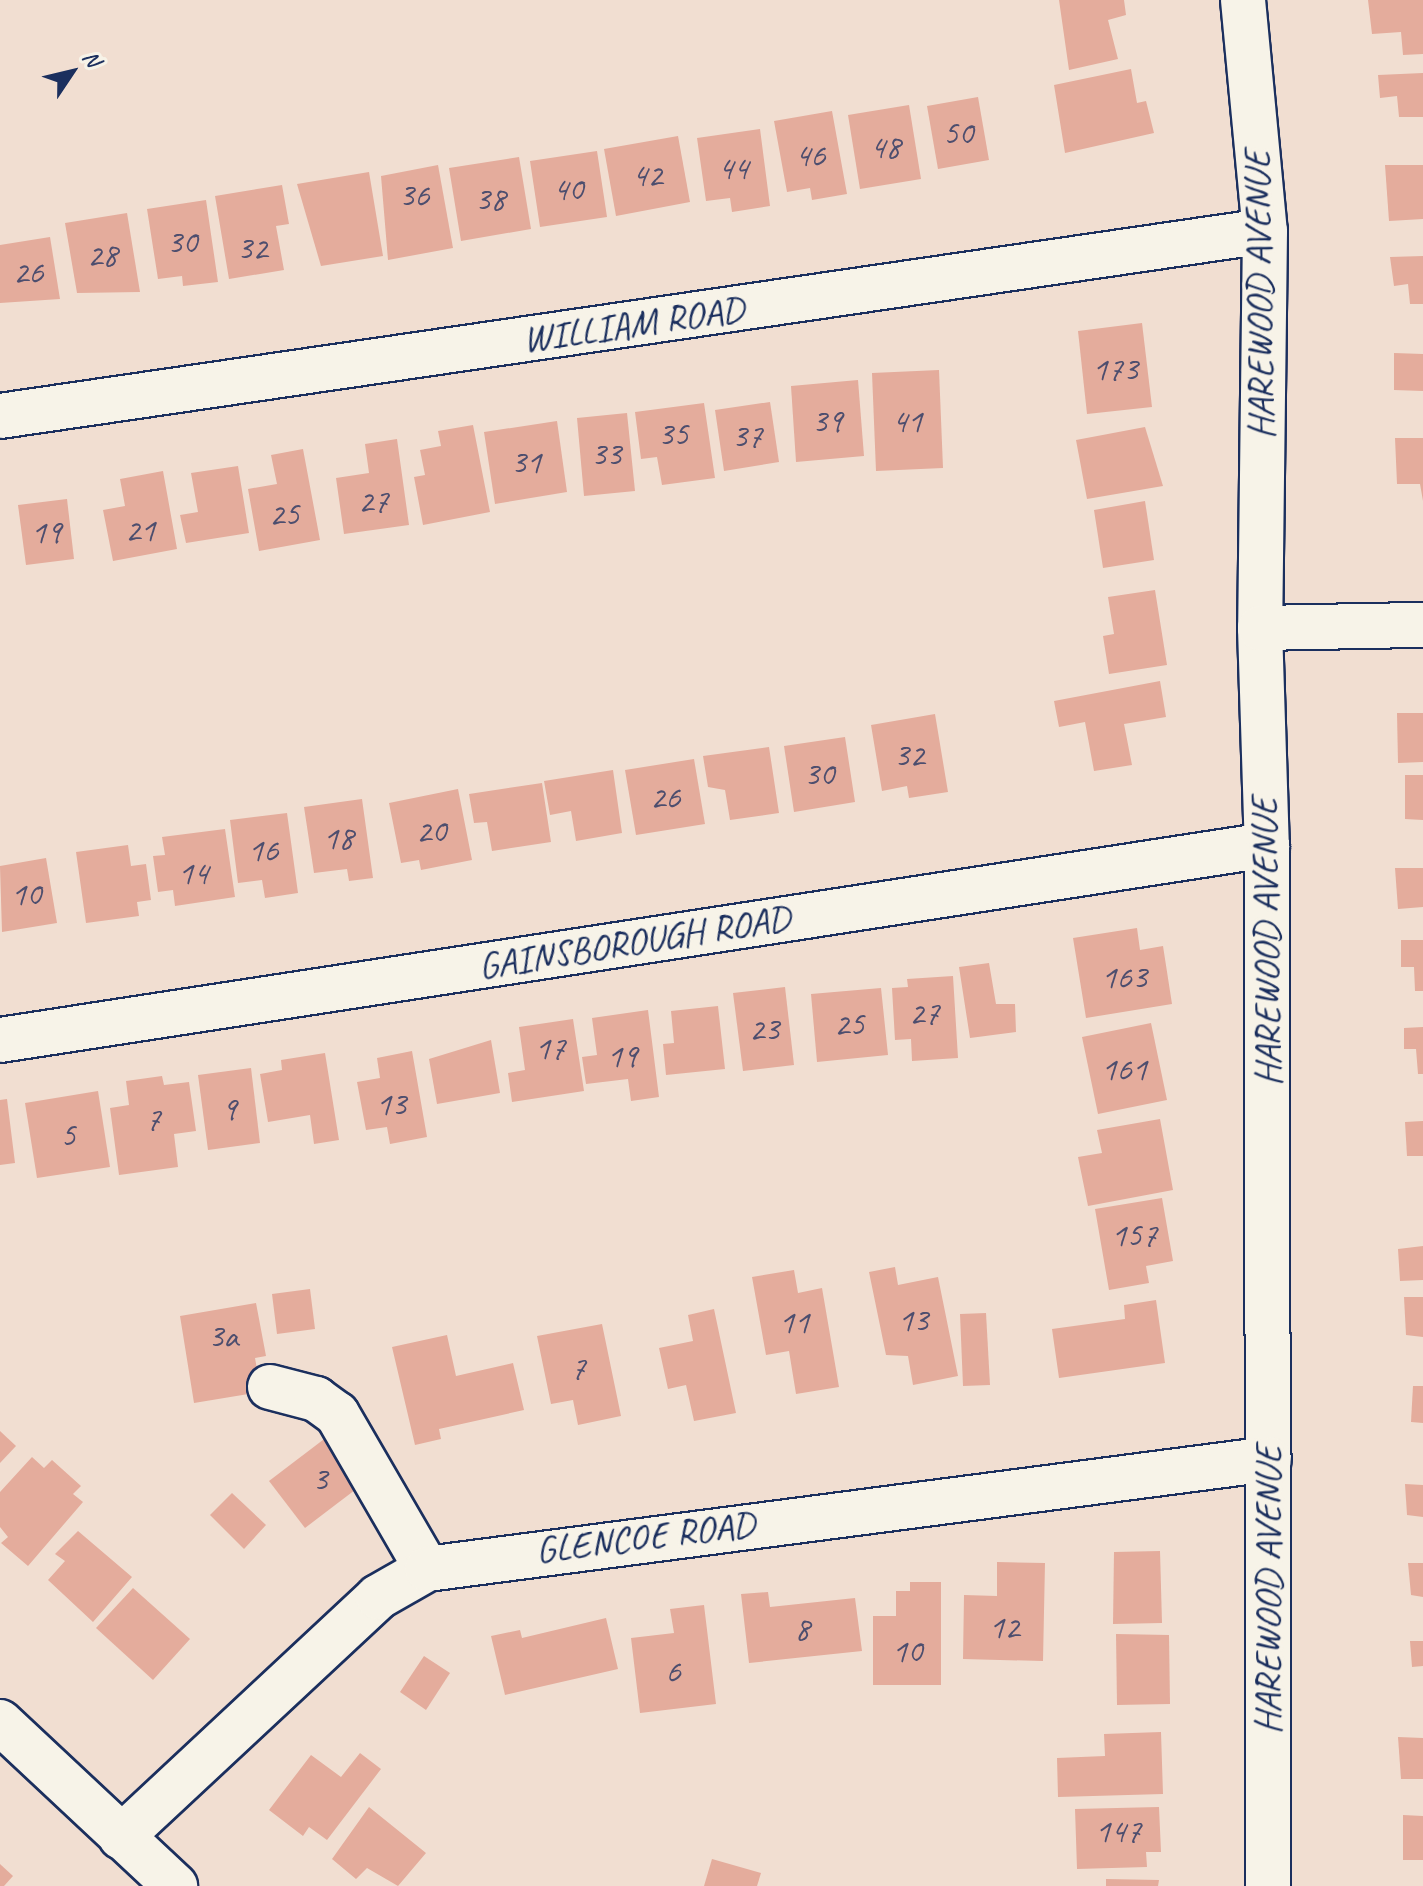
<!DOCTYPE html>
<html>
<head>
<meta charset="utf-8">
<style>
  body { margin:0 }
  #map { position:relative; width:1423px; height:1886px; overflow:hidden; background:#f1ded1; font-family:Caveat,sans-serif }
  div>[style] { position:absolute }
  .building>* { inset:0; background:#e4ac9c }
  .roads { filter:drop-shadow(2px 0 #1b2f5e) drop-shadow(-2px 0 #1b2f5e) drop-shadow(0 2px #1b2f5e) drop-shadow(0 -2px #1b2f5e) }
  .minor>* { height:44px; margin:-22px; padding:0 22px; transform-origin:22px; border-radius:22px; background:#f7f3e8 }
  span { translate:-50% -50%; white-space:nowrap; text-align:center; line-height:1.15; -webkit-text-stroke:6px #f7f3e8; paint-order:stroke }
  .number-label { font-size:34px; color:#4d4e6e }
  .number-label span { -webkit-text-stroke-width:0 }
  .street-label { font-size:38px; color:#1b2f5e }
  .north { position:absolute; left:32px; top:32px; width:80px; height:80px; -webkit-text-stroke:6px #f7f3e8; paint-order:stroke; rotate:55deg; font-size:22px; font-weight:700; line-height:32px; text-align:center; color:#1b2f5e }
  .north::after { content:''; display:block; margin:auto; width:28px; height:36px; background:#1b2f5e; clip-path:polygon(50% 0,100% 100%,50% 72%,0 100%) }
</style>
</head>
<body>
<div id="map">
  <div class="building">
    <i style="clip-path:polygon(1059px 0,1124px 0,1126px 15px,1108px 20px,1118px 59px,1069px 70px)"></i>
    <i style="clip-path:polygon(1368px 0,1423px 0,1423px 54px,1403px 55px,1401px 32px,1372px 34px)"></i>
    <i style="clip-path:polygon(1131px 69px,1137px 103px,1146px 101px,1154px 133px,1065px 153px,1054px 85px)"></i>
    <i style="clip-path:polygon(1423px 73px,1423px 117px,1399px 117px,1397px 96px,1380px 98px,1378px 75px)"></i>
    <i style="clip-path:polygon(978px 97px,989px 160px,938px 169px,927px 106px)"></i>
    <i style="clip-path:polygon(909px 105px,921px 179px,860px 189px,848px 115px)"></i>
    <i style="clip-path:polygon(832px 111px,847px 194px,812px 200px,810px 188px,787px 192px,774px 121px)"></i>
    <i style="clip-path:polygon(760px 129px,770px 206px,732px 212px,730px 198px,706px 201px,697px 138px)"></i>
    <i style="clip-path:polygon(678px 136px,690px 202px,616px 216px,604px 149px)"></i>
    <i style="clip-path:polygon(597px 151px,607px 217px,540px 227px,530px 161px)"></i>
    <i style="clip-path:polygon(519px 157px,531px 229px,461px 241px,449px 168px)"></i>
    <i style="clip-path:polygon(438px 165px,453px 248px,388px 260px,381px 176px)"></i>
    <i style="clip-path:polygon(1385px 165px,1423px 165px,1423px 219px,1389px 221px)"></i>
    <i style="clip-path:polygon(369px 172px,383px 256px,321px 266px,297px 184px)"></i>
    <i style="clip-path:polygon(282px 185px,289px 224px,276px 226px,284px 270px,229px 279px,215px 196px)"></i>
    <i style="clip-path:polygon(206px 200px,218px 282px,183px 286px,182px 276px,158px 279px,147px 209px)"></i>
    <i style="clip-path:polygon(127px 213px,140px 292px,77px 293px,65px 223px)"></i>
    <i style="clip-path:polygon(50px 237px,60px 299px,0 303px,0 245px)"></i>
    <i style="clip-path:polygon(1423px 256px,1423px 304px,1410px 304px,1408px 284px,1394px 286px,1390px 257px)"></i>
    <i style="clip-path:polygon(1142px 323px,1152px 407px,1087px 414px,1078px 331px)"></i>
    <i style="clip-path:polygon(1394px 353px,1423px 354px,1423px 391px,1394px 390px)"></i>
    <i style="clip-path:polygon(939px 370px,943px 468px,876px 471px,872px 373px)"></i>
    <i style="clip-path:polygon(858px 380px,864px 456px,796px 462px,791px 386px)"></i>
    <i style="clip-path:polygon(770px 402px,779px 462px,724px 471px,715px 410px)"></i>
    <i style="clip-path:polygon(704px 403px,715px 478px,662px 485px,657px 457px,641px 459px,635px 412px)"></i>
    <i style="clip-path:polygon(627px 413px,635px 491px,584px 496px,577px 418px)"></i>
    <i style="clip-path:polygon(557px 421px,567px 492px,495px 504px,484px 432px)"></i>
    <i style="clip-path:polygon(473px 425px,490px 512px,423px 525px,414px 477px,425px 475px,420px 450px,441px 446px,438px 431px)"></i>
    <i style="clip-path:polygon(1145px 427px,1163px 486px,1087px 499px,1076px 440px)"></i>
    <i style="clip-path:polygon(1395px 438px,1423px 438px,1423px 501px,1420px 484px,1397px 484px)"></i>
    <i style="clip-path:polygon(397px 439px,409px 525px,344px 534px,336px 478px,369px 473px,365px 444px)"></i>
    <i style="clip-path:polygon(303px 449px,320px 540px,259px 551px,248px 489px,277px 484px,271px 455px)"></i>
    <i style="clip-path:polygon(238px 466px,249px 533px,186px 543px,180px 515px,198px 512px,191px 473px)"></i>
    <i style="clip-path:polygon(163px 471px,177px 549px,113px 561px,103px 510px,125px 506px,120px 479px)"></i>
    <i style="clip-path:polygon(67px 499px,74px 559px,26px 565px,18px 505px)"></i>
    <i style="clip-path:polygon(1145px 501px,1154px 560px,1103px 568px,1094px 510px)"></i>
    <i style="clip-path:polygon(1155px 590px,1167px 665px,1109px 674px,1103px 636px,1114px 634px,1108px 597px)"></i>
    <i style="clip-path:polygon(1160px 681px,1166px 717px,1124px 724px,1132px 765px,1094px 771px,1085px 722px,1059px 727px,1054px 701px)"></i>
    <i style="clip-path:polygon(1397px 713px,1423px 713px,1423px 762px,1398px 763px)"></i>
    <i style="clip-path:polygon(935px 714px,948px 792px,909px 798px,907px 786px,882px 791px,871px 725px)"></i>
    <i style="clip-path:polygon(845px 737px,855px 802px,794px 812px,784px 746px)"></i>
    <i style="clip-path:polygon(769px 747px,779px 813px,730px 820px,725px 790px,708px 787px,703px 756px)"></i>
    <i style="clip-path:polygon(694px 759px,705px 824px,636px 835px,625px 770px)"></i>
    <i style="clip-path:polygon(613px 770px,622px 833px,576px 841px,571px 811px,550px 815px,544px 781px)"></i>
    <i style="clip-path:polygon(1405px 775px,1423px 775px,1423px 820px,1405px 819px)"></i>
    <i style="clip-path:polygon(542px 783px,551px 842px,492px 851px,487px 822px,474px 823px,469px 794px)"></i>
    <i style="clip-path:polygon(458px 789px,472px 860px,421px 870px,419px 860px,401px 863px,389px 803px)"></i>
    <i style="clip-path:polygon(362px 799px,373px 878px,349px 881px,347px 869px,314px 873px,304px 807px)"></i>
    <i style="clip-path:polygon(287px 813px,298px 893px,265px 898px,262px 880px,238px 883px,230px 820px)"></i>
    <i style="clip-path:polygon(225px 829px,235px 897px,175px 906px,173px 890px,158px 892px,153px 856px,165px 855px,162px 837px)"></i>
    <i style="clip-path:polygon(128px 845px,131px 866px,146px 864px,151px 900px,137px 902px,139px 916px,86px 923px,76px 852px)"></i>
    <i style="clip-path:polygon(46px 858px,57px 923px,2px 932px,0 866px)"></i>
    <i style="clip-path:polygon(1395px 868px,1423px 868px,1423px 907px,1398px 909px)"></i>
    <i style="clip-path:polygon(1137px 928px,1140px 950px,1163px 946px,1172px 1004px,1086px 1018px,1073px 938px)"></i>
    <i style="clip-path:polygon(1401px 940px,1423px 940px,1423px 991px,1415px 991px,1414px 967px,1401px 967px)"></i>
    <i style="clip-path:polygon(989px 963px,996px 1004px,1015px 1004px,1016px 1032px,970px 1038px,959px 967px)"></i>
    <i style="clip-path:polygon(953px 976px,958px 1058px,912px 1061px,911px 1039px,895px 1040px,892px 988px,908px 987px,907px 979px)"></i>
    <i style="clip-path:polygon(785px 987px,794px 1065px,743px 1071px,733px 993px)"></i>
    <i style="clip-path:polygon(881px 988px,888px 1055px,817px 1062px,811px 994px)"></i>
    <i style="clip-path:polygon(718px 1006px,725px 1069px,666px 1075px,663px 1044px,674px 1043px,671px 1011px)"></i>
    <i style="clip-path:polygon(648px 1010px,659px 1097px,631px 1101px,628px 1079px,586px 1084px,582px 1057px,597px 1055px,592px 1018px)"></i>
    <i style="clip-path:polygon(573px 1019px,584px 1091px,512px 1102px,508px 1073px,525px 1070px,519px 1027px)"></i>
    <i style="clip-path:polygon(1151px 1023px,1167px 1100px,1098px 1114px,1082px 1037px)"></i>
    <i style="clip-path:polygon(1423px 1027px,1423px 1074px,1418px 1074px,1416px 1049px,1404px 1049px,1404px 1028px)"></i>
    <i style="clip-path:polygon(491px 1040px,500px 1093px,437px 1104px,429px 1059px)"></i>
    <i style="clip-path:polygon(412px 1051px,427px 1137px,390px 1144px,387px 1127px,366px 1130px,357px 1082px,380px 1078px,377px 1058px)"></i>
    <i style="clip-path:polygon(325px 1053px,339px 1140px,314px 1144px,310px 1115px,268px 1122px,260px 1074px,282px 1070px,281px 1060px)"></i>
    <i style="clip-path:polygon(251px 1068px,260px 1143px,208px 1150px,198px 1075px)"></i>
    <i style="clip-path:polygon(162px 1076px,164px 1085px,189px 1082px,196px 1131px,174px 1134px,178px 1167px,119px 1175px,110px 1108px,129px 1105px,126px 1081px)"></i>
    <i style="clip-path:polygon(98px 1091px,110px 1167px,37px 1178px,25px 1103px)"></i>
    <i style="clip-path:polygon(7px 1099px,15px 1163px,0 1165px,0 1100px)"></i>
    <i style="clip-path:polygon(1160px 1119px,1173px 1190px,1088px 1206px,1078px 1157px,1102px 1153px,1097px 1130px)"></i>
    <i style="clip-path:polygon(1423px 1121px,1423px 1156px,1407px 1156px,1405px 1122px)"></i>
    <i style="clip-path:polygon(1162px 1198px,1173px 1261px,1146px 1266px,1149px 1283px,1109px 1290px,1095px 1209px)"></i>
    <i style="clip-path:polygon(1423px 1246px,1423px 1280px,1400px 1281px,1398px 1249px)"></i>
    <i style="clip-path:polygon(895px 1267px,898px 1285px,938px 1277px,958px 1376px,913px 1385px,908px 1356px,886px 1355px,869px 1272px)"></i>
    <i style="clip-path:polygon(794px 1270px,798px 1293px,822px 1288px,839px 1387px,796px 1394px,789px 1351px,766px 1355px,752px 1277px)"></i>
    <i style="clip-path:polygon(310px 1289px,315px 1329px,277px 1334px,272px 1294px)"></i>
    <i style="clip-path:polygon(1404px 1297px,1423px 1297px,1423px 1337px,1406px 1335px)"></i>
    <i style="clip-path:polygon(1156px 1300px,1165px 1363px,1059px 1378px,1052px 1329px,1125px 1319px,1124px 1305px)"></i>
    <i style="clip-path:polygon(256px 1303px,266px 1356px,255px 1358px,261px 1392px,194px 1403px,180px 1316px)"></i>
    <i style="clip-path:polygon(714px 1309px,736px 1413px,694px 1421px,686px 1385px,668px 1389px,659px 1348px,693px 1341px,688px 1315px)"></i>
    <i style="clip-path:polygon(986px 1313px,990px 1385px,963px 1386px,960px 1314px)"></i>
    <i style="clip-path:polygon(602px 1324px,621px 1416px,578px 1425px,573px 1400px,551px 1404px,537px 1336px)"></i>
    <i style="clip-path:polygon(447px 1335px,456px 1376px,513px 1363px,524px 1410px,439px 1429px,441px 1439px,415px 1445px,392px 1347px)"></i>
    <i style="clip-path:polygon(1413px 1386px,1423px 1386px,1423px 1423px,1411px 1422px)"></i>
    <i style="clip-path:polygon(336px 1430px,372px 1477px,305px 1528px,269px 1481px)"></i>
    <i style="clip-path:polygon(0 1431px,16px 1446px,0 1463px)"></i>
    <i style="clip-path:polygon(32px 1457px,44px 1468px,52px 1460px,81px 1486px,73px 1494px,83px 1502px,28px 1566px,1px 1543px,8px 1537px,0 1527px,0 1492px)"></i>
    <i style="clip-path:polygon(1405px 1484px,1423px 1485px,1423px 1517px,1407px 1515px)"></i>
    <i style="clip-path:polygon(232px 1493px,266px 1525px,244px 1549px,210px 1515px)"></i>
    <i style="clip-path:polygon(78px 1531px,132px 1577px,93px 1622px,48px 1580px,65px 1561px,55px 1554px)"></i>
    <i style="clip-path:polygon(1160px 1551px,1162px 1623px,1113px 1624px,1114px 1552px)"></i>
    <i style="clip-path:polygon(997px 1562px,1045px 1563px,1043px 1661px,963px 1659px,964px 1595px,997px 1596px)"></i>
    <i style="clip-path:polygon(1408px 1563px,1423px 1563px,1423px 1597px,1411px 1595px)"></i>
    <i style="clip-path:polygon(910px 1582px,941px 1582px,941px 1685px,873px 1685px,873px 1616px,896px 1616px,896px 1591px,910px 1591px)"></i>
    <i style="clip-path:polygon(133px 1588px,190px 1639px,153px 1680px,96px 1628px)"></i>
    <i style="clip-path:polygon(768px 1592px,770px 1607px,855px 1598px,862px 1651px,749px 1663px,741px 1594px)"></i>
    <i style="clip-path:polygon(704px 1605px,716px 1704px,640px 1713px,631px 1638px,674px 1633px,670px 1609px)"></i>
    <i style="clip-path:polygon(606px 1618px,618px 1669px,505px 1695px,491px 1636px,520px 1630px,522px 1638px)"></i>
    <i style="clip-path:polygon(1116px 1634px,1169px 1635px,1170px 1704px,1117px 1705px)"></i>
    <i style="clip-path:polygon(1410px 1641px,1423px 1641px,1423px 1666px,1412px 1667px)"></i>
    <i style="clip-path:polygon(424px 1656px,450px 1673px,426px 1710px,400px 1692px)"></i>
    <i style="clip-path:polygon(1161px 1732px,1163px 1794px,1058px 1797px,1057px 1758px,1105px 1756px,1104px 1734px)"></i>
    <i style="clip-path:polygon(1398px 1737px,1423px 1738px,1423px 1779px,1401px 1779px)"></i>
    <i style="clip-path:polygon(360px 1753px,381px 1769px,327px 1840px,309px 1827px,303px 1836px,269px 1810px,311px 1755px,341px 1777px)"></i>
    <i style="clip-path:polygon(369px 1807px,426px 1853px,398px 1886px,367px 1868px,356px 1879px,332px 1859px)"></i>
    <i style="clip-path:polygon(1159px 1807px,1161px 1852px,1146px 1852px,1147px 1867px,1077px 1869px,1075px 1809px)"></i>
    <i style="clip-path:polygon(1403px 1815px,1423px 1816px,1423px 1860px,1403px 1860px)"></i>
    <i style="clip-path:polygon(712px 1859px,761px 1873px,757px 1886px,704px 1886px)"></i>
    <i style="clip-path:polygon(0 1864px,13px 1876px,4px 1886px,0 1886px)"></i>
    <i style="clip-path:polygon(1106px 1879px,1159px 1880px,1158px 1886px,1106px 1886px)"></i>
  </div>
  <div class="roads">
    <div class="minor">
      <i style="left:1243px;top:0;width:232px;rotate:84.6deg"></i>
      <i style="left:1265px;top:231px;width:397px;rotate:90.7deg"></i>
      <i style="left:1260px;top:628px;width:217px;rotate:88.2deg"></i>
      <i style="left:1267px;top:845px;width:1041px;rotate:89.94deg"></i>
      <i style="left:0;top:416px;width:1278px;rotate:-8.32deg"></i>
      <i style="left:1260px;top:628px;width:163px;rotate:-1.1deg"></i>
      <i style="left:0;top:1040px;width:1282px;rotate:-8.75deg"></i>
      <i style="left:270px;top:1387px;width:48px;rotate:14.6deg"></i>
      <i style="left:316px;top:1399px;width:26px;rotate:36deg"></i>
      <i style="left:337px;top:1414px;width:179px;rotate:59.9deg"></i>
      <i style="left:0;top:1722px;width:240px;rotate:43.1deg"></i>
      <i style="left:121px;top:1837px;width:352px;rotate:-43deg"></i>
      <i style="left:378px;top:1597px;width:56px;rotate:-29.7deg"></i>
      <i style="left:427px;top:1569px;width:849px;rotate:-7.44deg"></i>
    </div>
  </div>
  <div class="number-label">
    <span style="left:958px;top:133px">50</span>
    <span style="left:885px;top:147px">48</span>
    <span style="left:810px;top:155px">46</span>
    <span style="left:733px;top:168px">44</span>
    <span style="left:647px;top:175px">42</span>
    <span style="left:568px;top:189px">40</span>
    <span style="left:414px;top:195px">36</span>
    <span style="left:490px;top:199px">38</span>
    <span style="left:182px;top:242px">30</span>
    <span style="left:252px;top:248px">32</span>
    <span style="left:102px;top:255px">28</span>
    <span style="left:28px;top:272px">26</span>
    <span style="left:1115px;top:369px">173</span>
    <span style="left:827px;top:421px">39</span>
    <span style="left:907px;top:421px">41</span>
    <span style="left:673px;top:434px">35</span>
    <span style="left:747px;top:436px">37</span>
    <span style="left:606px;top:454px">33</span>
    <span style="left:526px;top:462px">31</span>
    <span style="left:373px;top:501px">27</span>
    <span style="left:284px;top:514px">25</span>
    <span style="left:140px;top:530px">21</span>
    <span style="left:46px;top:532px">19</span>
    <span style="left:909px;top:755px">32</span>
    <span style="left:819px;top:774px">30</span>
    <span style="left:665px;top:797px">26</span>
    <span style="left:431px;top:831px">20</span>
    <span style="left:338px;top:838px">18</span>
    <span style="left:263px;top:850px">16</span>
    <span style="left:193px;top:873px">14</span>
    <span style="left:26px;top:894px">10</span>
    <span style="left:1124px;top:977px">163</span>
    <span style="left:924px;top:1013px">27</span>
    <span style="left:849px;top:1024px">25</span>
    <span style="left:764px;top:1029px">23</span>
    <span style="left:550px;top:1048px">17</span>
    <span style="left:622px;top:1056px">19</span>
    <span style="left:1124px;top:1069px">161</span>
    <span style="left:391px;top:1104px">13</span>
    <span style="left:229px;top:1109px">9</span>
    <span style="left:153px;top:1119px">7</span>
    <span style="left:68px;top:1135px">5</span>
    <span style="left:1134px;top:1235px">157</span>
    <span style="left:913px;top:1320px">13</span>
    <span style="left:794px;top:1322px">11</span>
    <span style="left:223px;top:1336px">3a</span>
    <span style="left:578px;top:1368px">7</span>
    <span style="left:320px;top:1479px">3</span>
    <span style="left:1004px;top:1627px">12</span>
    <span style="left:802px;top:1629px">8</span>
    <span style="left:907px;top:1651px">10</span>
    <span style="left:673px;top:1671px">6</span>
    <span style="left:1118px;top:1831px">147</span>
  </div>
  <div class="street-label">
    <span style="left:1259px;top:295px;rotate:-91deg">HAREWOOD AVENUE</span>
    <span style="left:633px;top:324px;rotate:-8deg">WILLIAM ROAD</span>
    <span style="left:634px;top:942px;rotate:-9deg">GAINSBOROUGH ROAD</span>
    <span style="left:1266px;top:942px;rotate:-91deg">HAREWOOD AVENUE</span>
    <span style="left:645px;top:1537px;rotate:-7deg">GLENCOE ROAD</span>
    <span style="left:1268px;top:1590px;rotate:-90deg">HAREWOOD AVENUE</span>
  </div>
  <div class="north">N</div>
</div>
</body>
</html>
